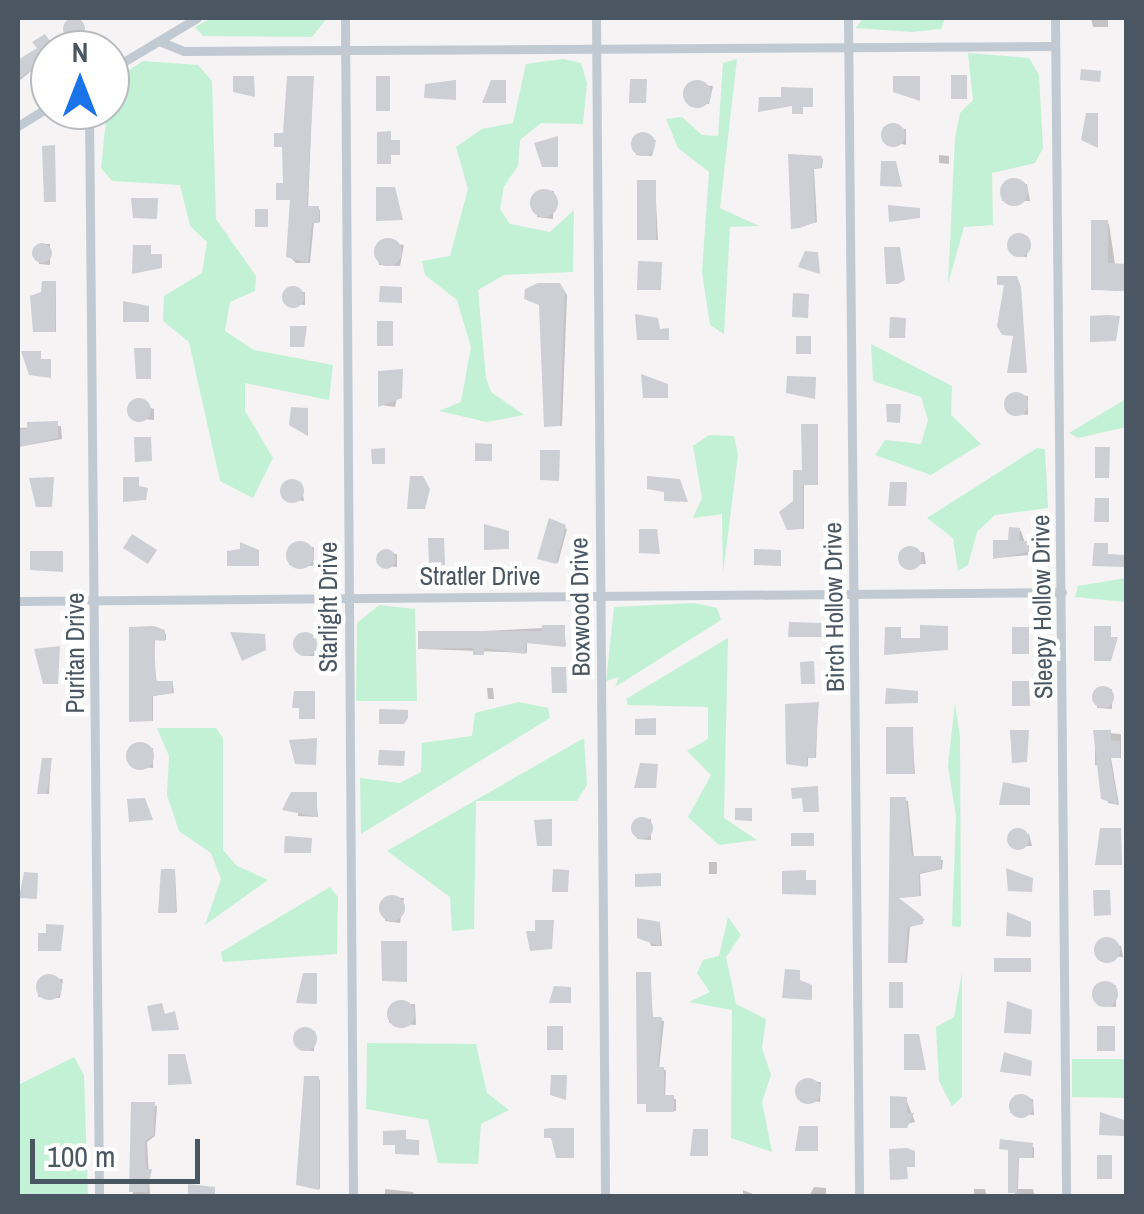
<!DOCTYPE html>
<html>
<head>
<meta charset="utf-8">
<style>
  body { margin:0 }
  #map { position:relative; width:1144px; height:1214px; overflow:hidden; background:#f5f3f3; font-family:"Archivo Narrow",sans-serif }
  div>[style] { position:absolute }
  .green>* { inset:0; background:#c3f1d5 }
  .shadow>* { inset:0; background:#0003 }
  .building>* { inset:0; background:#cdcfd5 }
  .round { border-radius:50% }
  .minor>* { height:9px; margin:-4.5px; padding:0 4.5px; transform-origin:4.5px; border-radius:4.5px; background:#c1cad2 }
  span { translate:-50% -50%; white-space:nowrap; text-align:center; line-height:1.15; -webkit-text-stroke:9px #fff; paint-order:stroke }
  .street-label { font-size:25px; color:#4a5661 }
  .frame { position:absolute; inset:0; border:20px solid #4a5661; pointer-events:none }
  .north { position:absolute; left:30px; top:30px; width:100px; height:100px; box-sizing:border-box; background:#fff; border:2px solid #b7bbc0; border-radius:50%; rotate:0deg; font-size:28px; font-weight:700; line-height:40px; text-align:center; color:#4a5661 }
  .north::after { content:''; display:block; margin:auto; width:35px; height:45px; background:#1a73e8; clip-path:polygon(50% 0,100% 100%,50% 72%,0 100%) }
  .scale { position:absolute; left:30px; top:1139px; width:170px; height:45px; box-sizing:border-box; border:5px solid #4a5661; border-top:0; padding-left:12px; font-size:30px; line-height:35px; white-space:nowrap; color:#4a5661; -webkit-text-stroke:8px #fff; paint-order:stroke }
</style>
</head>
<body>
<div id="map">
  <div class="green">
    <i style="clip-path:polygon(212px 18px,327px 18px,312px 37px,203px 36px,195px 27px)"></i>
    <i style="clip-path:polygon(863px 18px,945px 18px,941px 29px,912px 32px,856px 28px)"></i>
    <i style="clip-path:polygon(968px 53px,1029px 58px,1039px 75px,1043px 148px,1035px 163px,992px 173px,993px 225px,964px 227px,948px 284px,955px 138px,960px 113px,973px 100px)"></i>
    <i style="clip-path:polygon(563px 59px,581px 63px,587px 83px,583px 124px,541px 123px,520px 140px,518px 166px,504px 186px,500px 209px,510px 224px,550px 232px,574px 210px,573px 272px,504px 275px,478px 290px,486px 378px,491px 392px,524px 415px,487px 422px,439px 411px,461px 402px,471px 347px,457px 300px,425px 275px,422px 261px,450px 256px,468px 189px,456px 147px,482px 129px,513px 123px,526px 64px)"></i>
    <i style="clip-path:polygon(737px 59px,720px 208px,759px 226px,730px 227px,724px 334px,710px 325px,702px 272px,709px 172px,678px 148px,666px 119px,682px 117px,702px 135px,718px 136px,723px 63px)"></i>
    <i style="clip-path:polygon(143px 61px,198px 65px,212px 81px,216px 219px,256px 276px,255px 291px,230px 302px,225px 331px,254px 350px,333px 365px,329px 400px,245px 383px,245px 411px,273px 458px,253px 498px,220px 481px,189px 342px,163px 321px,164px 296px,202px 273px,207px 242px,190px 226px,180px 185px,112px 181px,101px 168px,110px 82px)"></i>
    <i style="clip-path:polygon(871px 344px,952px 386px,951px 415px,981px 444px,931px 475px,875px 455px,885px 440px,921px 444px,928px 420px,921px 397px,873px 381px)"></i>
    <i style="clip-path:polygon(1126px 399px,1126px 427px,1078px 438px,1069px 433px)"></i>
    <i style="clip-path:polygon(709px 435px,734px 436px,738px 455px,723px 573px,722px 514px,693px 518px,702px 498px,693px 446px)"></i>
    <i style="clip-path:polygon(1037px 448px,1045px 449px,1048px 508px,995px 515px,977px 532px,968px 565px,958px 571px,953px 538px,927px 518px)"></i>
    <i style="clip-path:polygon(1126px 578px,1126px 602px,1075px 597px,1078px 586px)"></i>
    <i style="clip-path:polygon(694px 603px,717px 608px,721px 620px,615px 687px,619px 677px,606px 681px,614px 607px)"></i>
    <i style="clip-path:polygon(379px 605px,415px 609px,417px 701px,356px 701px,357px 623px)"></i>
    <i style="clip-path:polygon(728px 638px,724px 818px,757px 840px,719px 845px,688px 817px,711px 775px,687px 751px,708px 739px,708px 707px,628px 705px,626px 699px)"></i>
    <i style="clip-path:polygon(519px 702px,548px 708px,550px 718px,361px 834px,360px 778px,400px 783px,421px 772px,422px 743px,472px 736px,475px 713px)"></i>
    <i style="clip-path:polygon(955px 703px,960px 738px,961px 927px,952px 926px,956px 816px,948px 766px)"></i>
    <i style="clip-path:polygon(157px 728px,216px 728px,223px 738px,223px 850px,237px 866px,268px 880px,205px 925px,221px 879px,211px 853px,179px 831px,167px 795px,169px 756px)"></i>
    <i style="clip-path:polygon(584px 738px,587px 785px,577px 801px,476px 801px,474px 929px,452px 931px,450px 897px,387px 851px)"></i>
    <i style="clip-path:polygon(330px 887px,338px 897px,337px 954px,223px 962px,221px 952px)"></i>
    <i style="clip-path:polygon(728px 917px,741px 935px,726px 957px,736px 1004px,766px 1019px,762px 1048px,771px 1075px,762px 1102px,772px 1152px,731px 1138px,732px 1010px,689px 1002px,710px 992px,697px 973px,703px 960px,719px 956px)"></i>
    <i style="clip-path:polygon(962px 972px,962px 1097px,952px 1106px,939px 1081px,936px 1027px,954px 1017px)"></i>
    <i style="clip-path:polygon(367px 1043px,476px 1044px,487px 1093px,509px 1110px,481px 1124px,478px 1164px,438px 1163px,428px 1120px,366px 1109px)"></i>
    <i style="clip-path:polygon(74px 1057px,84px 1075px,88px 1196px,18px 1196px,18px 1085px)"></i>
    <i style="clip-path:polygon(1072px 1059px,1126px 1059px,1126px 1098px,1072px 1097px)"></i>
  </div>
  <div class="shadow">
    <i style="clip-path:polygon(75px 18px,87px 34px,76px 41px,64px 24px)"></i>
    <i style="clip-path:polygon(1091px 18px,1108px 18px,1108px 27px,1093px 27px)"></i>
    <i style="clip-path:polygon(40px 49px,50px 55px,18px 82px,18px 61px)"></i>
    <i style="clip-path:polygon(313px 78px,308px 209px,320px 210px,320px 222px,314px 222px,310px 263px,296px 263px,289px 256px,293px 200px,286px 185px)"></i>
    <i style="clip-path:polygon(687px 84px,713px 86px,709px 104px,688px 103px)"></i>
    <i style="clip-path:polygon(883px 127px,906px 129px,906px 145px,883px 139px)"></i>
    <i style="clip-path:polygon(636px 137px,656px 140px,652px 156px,636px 155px)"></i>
    <i style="clip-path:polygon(939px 155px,949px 156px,949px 164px,939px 163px)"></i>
    <i style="clip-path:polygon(791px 157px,823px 159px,822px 168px,814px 169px,817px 222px,795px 228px)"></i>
    <i style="clip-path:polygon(655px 183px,658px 240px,642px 240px,640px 239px)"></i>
    <i style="clip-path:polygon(1002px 184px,1027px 184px,1030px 201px,1002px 201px)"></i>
    <i style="clip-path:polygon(539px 190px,554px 191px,553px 219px,537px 217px)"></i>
    <i style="clip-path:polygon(1107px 223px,1109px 224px,1119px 291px,1093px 289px)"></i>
    <i style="clip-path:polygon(1012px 236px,1027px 237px,1027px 257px,1013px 256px)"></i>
    <i style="clip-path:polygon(378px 242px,404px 245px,400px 266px,379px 265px)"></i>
    <i style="clip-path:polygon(39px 244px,50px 244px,50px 265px,39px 264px)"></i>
    <i style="clip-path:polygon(56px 284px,56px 332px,38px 332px,36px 331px)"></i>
    <i style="clip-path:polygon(562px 287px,567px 295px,562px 426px,548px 426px)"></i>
    <i style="clip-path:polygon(284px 292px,305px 292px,305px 305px,284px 303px)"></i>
    <i style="clip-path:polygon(403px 372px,395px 407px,381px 405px)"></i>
    <i style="clip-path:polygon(1013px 394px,1028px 396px,1028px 415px,1007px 413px)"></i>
    <i style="clip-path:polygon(130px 402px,154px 409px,154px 420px,130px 418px)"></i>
    <i style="clip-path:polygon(61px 426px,62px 439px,18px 447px,18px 428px)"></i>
    <i style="clip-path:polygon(817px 427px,818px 485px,804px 485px,804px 529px,792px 529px)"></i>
    <i style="clip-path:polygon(301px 482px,304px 501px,282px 498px,282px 487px)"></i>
    <i style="clip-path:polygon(551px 522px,567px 529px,558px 563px,540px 558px)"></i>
    <i style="clip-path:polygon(1021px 531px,1029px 555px,996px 558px,1019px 530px)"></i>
    <i style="clip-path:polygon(290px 547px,314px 547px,314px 566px,289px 565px)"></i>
    <i style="clip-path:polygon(899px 552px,924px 552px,926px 564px,901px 565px)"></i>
    <i style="clip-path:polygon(378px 553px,397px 554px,397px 567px,378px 565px)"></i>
    <i style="clip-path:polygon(564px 627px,566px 646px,527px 642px,527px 653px,423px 649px,421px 634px)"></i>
    <i style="clip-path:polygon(131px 630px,166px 634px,166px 640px,155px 640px,154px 663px,157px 683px,173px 684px,174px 693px,153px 696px,153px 721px,133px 721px)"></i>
    <i style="clip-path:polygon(299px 634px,316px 635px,316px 656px,303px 656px,294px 647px)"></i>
    <i style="clip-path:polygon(487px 688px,493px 688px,494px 699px,488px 699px)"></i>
    <i style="clip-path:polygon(1112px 689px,1112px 709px,1097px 708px,1097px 690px)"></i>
    <i style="clip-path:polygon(818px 704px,816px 758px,808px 758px,808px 766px,791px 764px)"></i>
    <i style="clip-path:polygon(912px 730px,915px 774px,891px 774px)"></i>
    <i style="clip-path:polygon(1095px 732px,1121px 734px,1121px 758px,1111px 758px,1119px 805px,1108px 803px,1103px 766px,1095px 765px)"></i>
    <i style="clip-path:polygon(129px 747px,153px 748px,153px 768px,130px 766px)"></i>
    <i style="clip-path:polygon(51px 760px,49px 794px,41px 794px)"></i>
    <i style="clip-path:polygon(316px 795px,318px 817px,298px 816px,298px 810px)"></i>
    <i style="clip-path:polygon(893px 799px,908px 801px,914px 859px,943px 860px,942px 869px,920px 874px,921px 896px,896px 898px,925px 920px,910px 927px,907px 963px,891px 962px)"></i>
    <i style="clip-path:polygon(651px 819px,651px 840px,637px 839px,636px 820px)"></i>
    <i style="clip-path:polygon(1008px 834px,1029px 834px,1032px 846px,1010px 846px)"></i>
    <i style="clip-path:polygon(709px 862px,717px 862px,717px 874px,709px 874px)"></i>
    <i style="clip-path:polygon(175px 872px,177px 912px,163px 912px)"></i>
    <i style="clip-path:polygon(385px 897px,404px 898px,400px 923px,385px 921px)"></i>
    <i style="clip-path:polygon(660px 924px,662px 946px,651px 946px,649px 937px)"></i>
    <i style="clip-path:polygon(1098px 943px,1121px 946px,1123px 957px,1098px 956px)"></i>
    <i style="clip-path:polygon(650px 974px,653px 1019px,664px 1021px,659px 1069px,666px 1070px,665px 1098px,676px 1099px,676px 1111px,651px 1111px)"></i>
    <i style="clip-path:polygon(42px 978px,63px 979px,60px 998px,38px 997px)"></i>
    <i style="clip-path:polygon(1098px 984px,1116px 985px,1116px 1007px,1099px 1006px)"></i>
    <i style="clip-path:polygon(415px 1004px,416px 1025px,389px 1023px,392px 1005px)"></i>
    <i style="clip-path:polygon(315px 1031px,314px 1051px,302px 1050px,298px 1032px)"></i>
    <i style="clip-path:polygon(318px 1079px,320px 1080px,320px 1189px,301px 1185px)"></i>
    <i style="clip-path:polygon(803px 1081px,821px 1082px,820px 1102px,797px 1099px)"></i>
    <i style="clip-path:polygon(1015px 1098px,1033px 1099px,1034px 1115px,1010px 1113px)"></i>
    <i style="clip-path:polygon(906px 1099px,915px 1122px,894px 1127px)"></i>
    <i style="clip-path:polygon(133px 1104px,157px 1106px,155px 1136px,147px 1142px,150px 1196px,133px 1196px)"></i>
    <i style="clip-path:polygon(1034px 1147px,1034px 1158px,1019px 1157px,1018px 1189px,1033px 1189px,1035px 1196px,1015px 1196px,1011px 1149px)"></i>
    <i style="clip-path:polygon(814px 1187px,826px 1188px,826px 1196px,809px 1196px)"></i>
    <i style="clip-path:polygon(385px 1189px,413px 1192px,415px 1196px,385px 1196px)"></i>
    <i style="clip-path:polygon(974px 1189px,985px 1189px,987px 1196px,974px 1196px)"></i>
    <i style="clip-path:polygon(743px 1190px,758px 1196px,743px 1196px)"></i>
  </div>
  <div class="building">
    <i class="round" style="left:63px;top:18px;width:22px;height:22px"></i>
    <i style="clip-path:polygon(45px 34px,56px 50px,18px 80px,18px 60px,37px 48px,32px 42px)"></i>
    <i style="clip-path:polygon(1081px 69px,1101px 71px,1100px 82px,1080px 80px)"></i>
    <i style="clip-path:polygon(951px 75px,967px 75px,967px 99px,951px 99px)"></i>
    <i style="clip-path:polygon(233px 76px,254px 76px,255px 97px,233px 92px)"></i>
    <i style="clip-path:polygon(287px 76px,314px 76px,307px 206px,319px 206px,319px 223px,312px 223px,308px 263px,286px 257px,290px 200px,276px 200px,276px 183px,283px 183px,282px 147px,274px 147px,274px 133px,283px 133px)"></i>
    <i style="clip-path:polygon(376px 76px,390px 76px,390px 111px,376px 111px)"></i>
    <i style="clip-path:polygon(893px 76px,920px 76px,920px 101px,893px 92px)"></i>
    <i style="clip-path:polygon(630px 79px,647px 79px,646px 103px,629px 103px)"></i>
    <i class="round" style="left:683px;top:80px;width:28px;height:28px"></i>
    <i style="clip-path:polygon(456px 80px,456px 100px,424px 98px,425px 84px)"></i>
    <i style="clip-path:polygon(491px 80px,506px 80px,506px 103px,482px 103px)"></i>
    <i style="clip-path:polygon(781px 87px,813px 88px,813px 107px,803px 107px,803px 114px,792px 114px,792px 106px,758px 112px,759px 97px,781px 97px)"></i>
    <i style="clip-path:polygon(1086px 113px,1098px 113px,1098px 148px,1081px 140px)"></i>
    <i class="round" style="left:881px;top:123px;width:24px;height:24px"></i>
    <i style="clip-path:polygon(391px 131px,391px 140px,400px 140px,400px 155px,391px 155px,391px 164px,377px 164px,377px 132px)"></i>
    <i class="round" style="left:631px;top:132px;width:24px;height:24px"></i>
    <i style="clip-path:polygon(558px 136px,558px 167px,542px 167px,534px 143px)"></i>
    <i style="clip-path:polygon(55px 145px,56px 202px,44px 202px,42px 146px)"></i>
    <i style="clip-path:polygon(788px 154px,822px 156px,821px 168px,813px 169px,815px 222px,800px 228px,791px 229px)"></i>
    <i style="clip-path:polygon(881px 161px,896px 161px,902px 187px,880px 186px)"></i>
    <i class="round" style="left:1000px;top:178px;width:28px;height:28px"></i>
    <i style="clip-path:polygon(637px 180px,656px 180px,656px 240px,637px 240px)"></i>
    <i style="clip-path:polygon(376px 187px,395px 187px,403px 220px,376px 221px)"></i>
    <i class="round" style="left:530px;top:189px;width:28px;height:28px"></i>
    <i style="clip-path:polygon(131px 198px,158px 198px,157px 219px,133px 218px)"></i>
    <i style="clip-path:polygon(888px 205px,920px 208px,920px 218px,889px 222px)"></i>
    <i style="clip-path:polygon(255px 209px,268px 209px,268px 227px,255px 227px)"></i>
    <i style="clip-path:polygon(1091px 220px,1108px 220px,1108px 263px,1126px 264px,1126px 291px,1091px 290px)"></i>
    <i class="round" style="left:1007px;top:233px;width:24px;height:24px"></i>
    <i class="round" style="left:374px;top:238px;width:28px;height:28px"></i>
    <i class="round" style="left:32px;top:243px;width:20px;height:20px"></i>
    <i style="clip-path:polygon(133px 245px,151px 245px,151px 254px,162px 254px,162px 268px,132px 274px)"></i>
    <i style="clip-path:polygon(884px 247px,900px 247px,905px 280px,898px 284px,886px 284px)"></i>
    <i style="clip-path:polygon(805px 251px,818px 252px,820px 274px,798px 267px)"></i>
    <i style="clip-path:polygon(638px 261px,662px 262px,661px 290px,637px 290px)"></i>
    <i style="clip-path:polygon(997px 276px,1017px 276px,1021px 287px,1027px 373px,1007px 373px,1013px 336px,1002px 335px,997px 326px,1004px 285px,997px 285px)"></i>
    <i style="clip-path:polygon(42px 281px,56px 281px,55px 332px,33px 332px,30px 296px,41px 292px)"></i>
    <i style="clip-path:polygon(538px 283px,560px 283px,565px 292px,560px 426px,544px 427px,539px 305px,524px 299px,525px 289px)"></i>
    <i style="clip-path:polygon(380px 286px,402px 287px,402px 303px,379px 302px)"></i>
    <i class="round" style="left:282px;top:286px;width:22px;height:22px"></i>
    <i style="clip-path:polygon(793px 293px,809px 294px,808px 318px,792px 317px)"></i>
    <i style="clip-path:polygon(123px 301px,149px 306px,149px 322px,123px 322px)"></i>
    <i style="clip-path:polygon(635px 314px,658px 318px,660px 329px,669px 328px,669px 340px,637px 340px)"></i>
    <i style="clip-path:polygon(1107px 315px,1120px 316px,1116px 341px,1090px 342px,1090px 316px)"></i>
    <i style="clip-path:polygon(890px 317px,906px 318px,905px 338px,889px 338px)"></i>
    <i style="clip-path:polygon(377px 321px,393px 321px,393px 346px,377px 346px)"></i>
    <i style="clip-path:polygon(290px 326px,307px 326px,304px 347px,290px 347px)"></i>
    <i style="clip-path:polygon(796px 336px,811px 336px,811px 354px,796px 354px)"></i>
    <i style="clip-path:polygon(134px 348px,151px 348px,151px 379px,136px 379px)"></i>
    <i style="clip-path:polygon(21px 351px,41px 351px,41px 359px,51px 359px,51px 378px,29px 375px)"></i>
    <i style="clip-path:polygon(403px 369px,402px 398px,378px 407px,378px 371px)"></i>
    <i style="clip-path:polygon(641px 374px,668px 384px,668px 398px,643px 398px)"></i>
    <i style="clip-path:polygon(787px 376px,816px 377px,815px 399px,786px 393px)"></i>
    <i class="round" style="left:1004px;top:392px;width:24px;height:24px"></i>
    <i class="round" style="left:127px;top:398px;width:24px;height:24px"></i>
    <i style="clip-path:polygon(886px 404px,901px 404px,900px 423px,887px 422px)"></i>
    <i style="clip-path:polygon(291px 407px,308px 408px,308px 436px,289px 425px)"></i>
    <i style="clip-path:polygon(58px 421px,58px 438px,18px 447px,18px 430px,27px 429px,27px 422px)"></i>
    <i style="clip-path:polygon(801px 424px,818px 424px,818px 478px,817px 485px,803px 485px,803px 529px,787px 530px,779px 512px,793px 501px,793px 470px,802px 470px)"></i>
    <i style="clip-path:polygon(134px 437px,151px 437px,152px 461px,135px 462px)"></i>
    <i style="clip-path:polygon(475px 443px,492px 444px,492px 461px,475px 461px)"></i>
    <i style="clip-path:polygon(1095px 447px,1110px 447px,1109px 478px,1095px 478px)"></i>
    <i style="clip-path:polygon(385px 448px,385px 464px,372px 464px,371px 449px)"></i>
    <i style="clip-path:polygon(540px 450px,560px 450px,559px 481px,540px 480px)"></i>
    <i style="clip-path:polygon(410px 476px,423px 476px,430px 489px,425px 509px,407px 509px)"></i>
    <i style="clip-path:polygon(647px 476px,680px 479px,688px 502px,664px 501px,664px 492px,647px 489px)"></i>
    <i style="clip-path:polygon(54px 477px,52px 507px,36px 507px,29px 478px)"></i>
    <i style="clip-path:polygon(123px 477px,139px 477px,139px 486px,148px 488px,146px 500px,123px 502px)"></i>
    <i class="round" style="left:280px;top:479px;width:24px;height:24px"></i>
    <i style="clip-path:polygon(890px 482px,907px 482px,906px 506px,888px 506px)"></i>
    <i style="clip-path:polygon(1095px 498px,1109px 498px,1109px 522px,1094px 522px)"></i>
    <i style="clip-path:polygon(549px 518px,566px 525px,556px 564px,537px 559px)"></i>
    <i style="clip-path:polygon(484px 524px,509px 531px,509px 549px,484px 550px)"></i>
    <i style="clip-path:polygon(1009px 527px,1020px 528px,1019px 541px,1029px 541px,1029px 552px,993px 559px,993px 540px,1008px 540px)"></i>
    <i style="clip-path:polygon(639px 529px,657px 529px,660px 554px,639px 553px)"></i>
    <i style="clip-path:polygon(132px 534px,157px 550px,148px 564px,123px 548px)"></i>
    <i style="clip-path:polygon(428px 538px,444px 538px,445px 565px,429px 565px)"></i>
    <i class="round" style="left:286px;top:541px;width:28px;height:28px"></i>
    <i style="clip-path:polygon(240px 542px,259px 550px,259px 566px,227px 566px,227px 551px,240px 549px)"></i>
    <i style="clip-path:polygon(1094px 543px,1108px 543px,1108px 554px,1126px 555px,1126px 567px,1092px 566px)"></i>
    <i class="round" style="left:898px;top:546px;width:24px;height:24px"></i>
    <i class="round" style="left:376px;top:549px;width:20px;height:20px"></i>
    <i style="clip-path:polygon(754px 549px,781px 550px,781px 566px,754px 565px)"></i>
    <i style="clip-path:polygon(30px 551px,63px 551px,63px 572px,30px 570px)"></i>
    <i style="clip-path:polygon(789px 622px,823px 623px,823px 637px,788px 637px)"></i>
    <i style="clip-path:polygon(542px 625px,565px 625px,565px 647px,526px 643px,525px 654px,484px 648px,484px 655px,473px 655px,473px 648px,418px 649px,418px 631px,542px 631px)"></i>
    <i style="clip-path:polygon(920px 625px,948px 626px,948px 650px,884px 655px,885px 627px,901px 627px,901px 638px,920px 638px)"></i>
    <i style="clip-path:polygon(154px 626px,165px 630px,165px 641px,154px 640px,156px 681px,173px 681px,172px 693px,152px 696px,152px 721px,129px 722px,129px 627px)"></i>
    <i style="clip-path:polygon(1094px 626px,1111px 626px,1111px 637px,1118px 637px,1111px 661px,1094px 661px)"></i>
    <i style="clip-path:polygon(1012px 627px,1029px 627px,1029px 654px,1012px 654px)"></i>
    <i class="round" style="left:293px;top:632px;width:24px;height:24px"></i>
    <i style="clip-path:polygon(230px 632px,265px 634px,266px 650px,242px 661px)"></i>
    <i style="clip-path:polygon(60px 646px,58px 684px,43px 684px,34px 649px)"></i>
    <i style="clip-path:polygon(814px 661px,815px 684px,801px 684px,800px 662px)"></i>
    <i style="clip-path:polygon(551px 667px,566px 667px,567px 693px,552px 693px)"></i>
    <i style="clip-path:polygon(1012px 681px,1029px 681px,1030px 706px,1012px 706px)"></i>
    <i class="round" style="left:1092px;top:686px;width:22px;height:22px"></i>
    <i style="clip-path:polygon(886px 688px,918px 691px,918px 703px,885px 704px)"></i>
    <i style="clip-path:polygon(294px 691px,315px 691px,315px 719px,299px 719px,299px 708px,292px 708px)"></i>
    <i style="clip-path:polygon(819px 702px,815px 758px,807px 758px,807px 767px,786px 764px,785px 704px)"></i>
    <i style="clip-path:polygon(379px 709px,408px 710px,408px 718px,404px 724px,379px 724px)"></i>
    <i style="clip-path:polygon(656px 718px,656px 735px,635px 735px,635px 719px)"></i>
    <i style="clip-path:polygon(886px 727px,913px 727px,914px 774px,886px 774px)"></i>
    <i style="clip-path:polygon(1010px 730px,1029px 730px,1027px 762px,1012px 763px)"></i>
    <i style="clip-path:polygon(1093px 730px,1111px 730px,1111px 740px,1120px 741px,1120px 758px,1110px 758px,1118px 805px,1101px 799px)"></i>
    <i style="clip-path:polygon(317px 738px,316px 765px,295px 764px,289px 740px)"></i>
    <i class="round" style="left:126px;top:742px;width:28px;height:28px"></i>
    <i style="clip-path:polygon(379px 750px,405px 751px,404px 766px,378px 765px)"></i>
    <i style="clip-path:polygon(42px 758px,52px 758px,47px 794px,37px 794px)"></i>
    <i style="clip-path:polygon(640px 763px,658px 764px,656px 788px,634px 788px)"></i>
    <i style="clip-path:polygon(1003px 782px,1030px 788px,1030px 805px,999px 805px)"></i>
    <i style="clip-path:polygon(818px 786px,819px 812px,803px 812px,802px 798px,792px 799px,791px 788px)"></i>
    <i style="clip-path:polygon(291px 792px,317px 792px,317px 817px,282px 810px)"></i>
    <i style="clip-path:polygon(890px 797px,906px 797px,912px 856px,941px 856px,941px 869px,919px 873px,919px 896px,899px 898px,923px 917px,923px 924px,908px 927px,905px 963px,888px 963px)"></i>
    <i style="clip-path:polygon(145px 798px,153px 820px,129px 822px,127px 799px)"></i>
    <i style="clip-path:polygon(735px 808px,752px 808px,752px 821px,735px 820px)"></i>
    <i class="round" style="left:631px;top:817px;width:22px;height:22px"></i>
    <i style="clip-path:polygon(552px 819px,552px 846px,537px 846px,534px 820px)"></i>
    <i class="round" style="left:1007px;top:828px;width:22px;height:22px"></i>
    <i style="clip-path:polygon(1100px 828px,1121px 828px,1122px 865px,1095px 865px)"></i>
    <i style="clip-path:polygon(791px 833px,814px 833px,814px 846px,791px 846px)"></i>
    <i style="clip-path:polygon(285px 836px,312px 838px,311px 853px,284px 853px)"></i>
    <i style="clip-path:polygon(1006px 868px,1033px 878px,1032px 892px,1008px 891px)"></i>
    <i style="clip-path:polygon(161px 869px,175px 869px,176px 913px,158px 913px)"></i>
    <i style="clip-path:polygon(553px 869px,569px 870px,568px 892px,552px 892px)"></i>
    <i style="clip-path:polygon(806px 870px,806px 880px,816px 880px,816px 895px,782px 894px,782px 871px)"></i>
    <i style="clip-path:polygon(24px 872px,38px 873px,37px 899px,19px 898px)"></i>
    <i style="clip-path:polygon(661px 873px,661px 886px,635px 887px,635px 874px)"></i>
    <i style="clip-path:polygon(1093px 890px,1110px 890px,1111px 915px,1094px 916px)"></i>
    <i class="round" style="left:379px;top:895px;width:26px;height:26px"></i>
    <i style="clip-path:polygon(1007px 912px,1031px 922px,1031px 937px,1006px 936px)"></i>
    <i style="clip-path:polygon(637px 918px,660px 922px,660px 946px,637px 938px)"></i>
    <i style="clip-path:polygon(535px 920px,554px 920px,552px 949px,530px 951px,526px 931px,535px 931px)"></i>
    <i style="clip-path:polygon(46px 924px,64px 925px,61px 951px,38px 951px,38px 933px,46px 933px)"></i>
    <i class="round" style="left:1094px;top:937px;width:26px;height:26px"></i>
    <i style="clip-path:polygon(381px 941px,407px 941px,407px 982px,382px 981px)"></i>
    <i style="clip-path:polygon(994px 958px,1031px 958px,1031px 972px,994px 972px)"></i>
    <i style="clip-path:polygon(785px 969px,800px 970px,800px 980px,812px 985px,812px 1000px,782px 998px)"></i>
    <i style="clip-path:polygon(636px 972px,651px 972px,652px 1017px,662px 1017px,658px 1067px,664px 1067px,664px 1095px,674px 1095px,674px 1112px,646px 1112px,646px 1104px,637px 1104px)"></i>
    <i style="clip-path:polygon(303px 973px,317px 973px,317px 1004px,296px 1003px)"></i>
    <i class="round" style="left:36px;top:974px;width:26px;height:26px"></i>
    <i class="round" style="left:1092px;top:981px;width:26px;height:26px"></i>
    <i style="clip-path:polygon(889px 982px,903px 982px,903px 1008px,889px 1008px)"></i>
    <i style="clip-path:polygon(554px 986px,571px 987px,571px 1003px,549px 1003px)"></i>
    <i class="round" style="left:387px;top:1000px;width:28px;height:28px"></i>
    <i style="clip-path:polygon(1007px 1001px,1032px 1010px,1031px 1034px,1004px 1033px)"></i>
    <i style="clip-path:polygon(162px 1003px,165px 1014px,175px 1011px,179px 1030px,152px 1031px,147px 1006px)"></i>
    <i style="clip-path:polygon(547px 1026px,563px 1026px,563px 1050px,547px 1050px)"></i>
    <i style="clip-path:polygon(1097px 1026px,1115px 1026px,1115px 1051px,1097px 1051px)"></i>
    <i class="round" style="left:293px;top:1027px;width:24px;height:24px"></i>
    <i style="clip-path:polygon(904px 1034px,919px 1034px,926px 1070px,904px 1070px)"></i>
    <i style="clip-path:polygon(1004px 1052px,1032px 1061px,1031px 1076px,1000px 1072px)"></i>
    <i style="clip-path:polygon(168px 1054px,185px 1054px,192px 1084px,168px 1085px)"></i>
    <i style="clip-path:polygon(551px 1075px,567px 1075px,566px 1100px,550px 1095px)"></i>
    <i style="clip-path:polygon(304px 1076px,319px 1076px,319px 1190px,296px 1185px)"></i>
    <i class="round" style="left:795px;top:1078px;width:26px;height:26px"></i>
    <i class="round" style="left:1009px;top:1094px;width:24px;height:24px"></i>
    <i style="clip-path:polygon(890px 1096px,907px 1097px,907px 1113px,914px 1113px,907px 1128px,890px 1128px)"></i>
    <i style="clip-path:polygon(131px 1102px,155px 1102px,154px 1135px,145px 1141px,146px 1169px,152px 1169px,147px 1192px,129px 1192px)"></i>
    <i style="clip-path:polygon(1100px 1112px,1124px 1120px,1124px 1136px,1099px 1135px)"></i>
    <i style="clip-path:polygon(799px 1126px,818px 1126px,818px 1151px,795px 1151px)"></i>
    <i style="clip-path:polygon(551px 1128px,574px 1128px,574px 1158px,556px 1158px,551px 1138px,544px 1138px,544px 1129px)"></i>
    <i style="clip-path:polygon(693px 1129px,708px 1129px,708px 1156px,690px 1156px)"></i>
    <i style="clip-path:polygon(406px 1130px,406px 1139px,419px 1140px,419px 1155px,395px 1154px,395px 1145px,383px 1145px,383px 1131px)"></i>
    <i style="clip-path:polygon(1000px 1139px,1033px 1143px,1032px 1158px,1018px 1158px,1017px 1193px,1008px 1193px,1008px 1150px,999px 1149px)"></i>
    <i style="clip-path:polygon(907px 1148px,915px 1151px,915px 1167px,907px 1167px,908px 1179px,890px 1180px,889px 1149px)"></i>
    <i style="clip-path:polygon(1097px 1155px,1112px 1155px,1112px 1179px,1097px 1179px)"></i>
    <i style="clip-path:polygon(188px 1184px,215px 1187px,215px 1196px,188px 1195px)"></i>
  </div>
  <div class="minor">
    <i style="left:345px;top:18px;width:1178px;rotate:89.61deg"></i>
    <i style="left:596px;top:18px;width:1178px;rotate:89.56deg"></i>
    <i style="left:848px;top:18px;width:1178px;rotate:89.46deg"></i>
    <i style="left:1055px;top:18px;width:1178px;rotate:89.46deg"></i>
    <i style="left:159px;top:41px;width:27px;rotate:22deg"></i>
    <i style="left:184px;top:51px;width:871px;rotate:-0.33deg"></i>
    <i style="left:110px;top:70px;width:101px;rotate:-30.9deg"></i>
    <i style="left:89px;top:110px;width:1086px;rotate:89.47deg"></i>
    <i style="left:18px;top:126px;width:38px;rotate:-32deg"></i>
    <i style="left:18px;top:601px;width:1044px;rotate:-0.49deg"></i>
  </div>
  <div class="street-label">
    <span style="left:480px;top:576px">Stratler Drive</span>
    <span style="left:328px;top:607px;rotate:-90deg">Starlight Drive</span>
    <span style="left:580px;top:607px;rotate:-91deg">Boxwood Drive</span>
    <span style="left:834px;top:607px;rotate:-91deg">Birch Hollow Drive</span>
    <span style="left:1042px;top:607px;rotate:-91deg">Sleepy Hollow Drive</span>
    <span style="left:75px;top:653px;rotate:-90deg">Puritan Drive</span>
  </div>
  <div class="frame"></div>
  <div class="north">N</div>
  <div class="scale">100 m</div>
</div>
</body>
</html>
